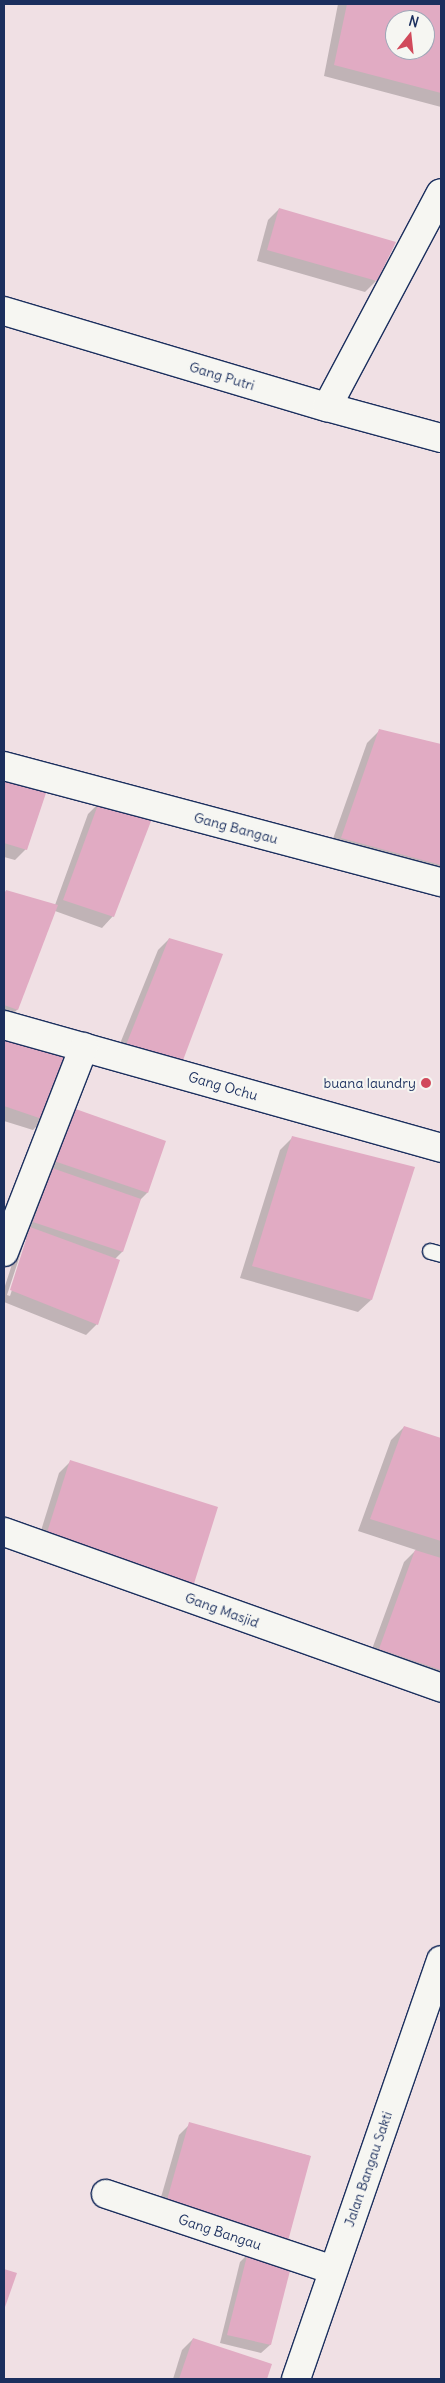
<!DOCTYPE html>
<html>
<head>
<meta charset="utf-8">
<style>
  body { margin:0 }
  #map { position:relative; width:445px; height:2383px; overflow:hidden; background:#f0e0e4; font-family:Delius,sans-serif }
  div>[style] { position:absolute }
  .shadow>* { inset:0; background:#0003 }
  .building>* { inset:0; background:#e1abc3 }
  .roads { filter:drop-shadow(1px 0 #1b2f5e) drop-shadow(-1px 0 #1b2f5e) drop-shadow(0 1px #1b2f5e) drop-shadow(0 -1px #1b2f5e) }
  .lane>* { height:15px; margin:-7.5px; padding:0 7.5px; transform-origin:7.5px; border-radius:7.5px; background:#f6f6f2 }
  .street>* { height:28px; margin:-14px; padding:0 14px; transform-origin:14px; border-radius:14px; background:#f6f6f2 }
  .secondary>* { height:28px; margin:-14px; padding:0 14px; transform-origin:14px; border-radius:14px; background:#f6f6f2 }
  .dots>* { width:14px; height:14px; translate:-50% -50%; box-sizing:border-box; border:2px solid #f6f6f2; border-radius:50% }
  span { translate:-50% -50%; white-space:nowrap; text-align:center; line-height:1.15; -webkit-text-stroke:4px #f6f6f2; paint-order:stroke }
  .street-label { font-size:14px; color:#1b2f5e }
  .poi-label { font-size:14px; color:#1b2f5e }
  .right { translate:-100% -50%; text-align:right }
  .frame { position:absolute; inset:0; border:5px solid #1b2f5e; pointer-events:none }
  .north { position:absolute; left:385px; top:10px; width:50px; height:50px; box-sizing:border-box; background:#f6f6f2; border:1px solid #9ea6b7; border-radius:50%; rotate:16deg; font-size:14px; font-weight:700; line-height:20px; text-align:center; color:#1b2f5e }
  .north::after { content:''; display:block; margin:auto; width:18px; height:22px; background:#d1495b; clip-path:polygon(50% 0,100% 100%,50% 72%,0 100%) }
</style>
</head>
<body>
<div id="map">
  <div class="shadow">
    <i style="clip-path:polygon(evenodd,338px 4px,441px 4px,441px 107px,324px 76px,338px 4px,395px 20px,425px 20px,425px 50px,395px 50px,395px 20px)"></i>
    <i style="clip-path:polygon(279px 209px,376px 281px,365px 292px,257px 261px,268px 220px)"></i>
    <i style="clip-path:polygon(380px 730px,441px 746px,441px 881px,329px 850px,367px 743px)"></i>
    <i style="clip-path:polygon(4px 779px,26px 849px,15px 860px,4px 857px)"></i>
    <i style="clip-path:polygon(99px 803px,113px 916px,102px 928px,55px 911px,17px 1010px,4px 1020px,4px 894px,6px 891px,55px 905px,88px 814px)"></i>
    <i style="clip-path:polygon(169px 939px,181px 1062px,115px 1056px,158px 950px)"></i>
    <i style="clip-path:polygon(4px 1042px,64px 1056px,44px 1119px,33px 1130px,4px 1121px)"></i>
    <i style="clip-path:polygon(evenodd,59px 1119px,164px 1142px,147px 1193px,140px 1200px,122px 1252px,114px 1260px,97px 1324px,86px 1335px,4px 1302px,4px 1289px,59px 1119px,25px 1240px,28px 1240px,10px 1296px,7px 1295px,25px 1240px)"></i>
    <i style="clip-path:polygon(292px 1138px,371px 1300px,358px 1312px,240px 1278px,280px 1150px)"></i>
    <i style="clip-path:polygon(404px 1427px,441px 1439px,441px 1684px,368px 1660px,404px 1562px,416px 1550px,358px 1531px,391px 1440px)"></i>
    <i style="clip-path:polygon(70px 1462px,216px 1508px,34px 1553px,59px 1473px)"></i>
    <i style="clip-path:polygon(190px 2124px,310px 2156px,155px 2218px,179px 2135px)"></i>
    <i style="clip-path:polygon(248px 2254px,290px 2264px,270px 2345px,261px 2353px,220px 2343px,240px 2262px)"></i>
    <i style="clip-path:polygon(193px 2339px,270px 2365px,266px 2379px,173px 2379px,182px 2350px)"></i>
  </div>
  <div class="building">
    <i style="clip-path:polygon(evenodd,347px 4px,441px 4px,441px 93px,334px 65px,347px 4px,395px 20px,425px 20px,425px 50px,395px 50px,395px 20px)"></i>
    <i style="clip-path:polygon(279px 208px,396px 242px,377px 281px,267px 250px)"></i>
    <i style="clip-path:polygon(379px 729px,441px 744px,441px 865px,341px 838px)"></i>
    <i style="clip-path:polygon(4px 778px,47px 790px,27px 850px,4px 843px)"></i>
    <i style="clip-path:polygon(99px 802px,153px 816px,114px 917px,63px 900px)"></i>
    <i style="clip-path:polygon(6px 890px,58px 905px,18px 1010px,4px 1005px,4px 895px)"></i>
    <i style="clip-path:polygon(169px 938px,223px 954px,182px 1063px,126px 1045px)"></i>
    <i style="clip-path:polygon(4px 1040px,66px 1055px,45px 1120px,4px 1106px)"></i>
    <i style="clip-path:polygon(70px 1107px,166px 1141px,148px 1193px,51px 1160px)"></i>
    <i style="clip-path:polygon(292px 1136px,415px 1167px,372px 1300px,252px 1266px)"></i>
    <i style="clip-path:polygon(52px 1168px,141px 1199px,123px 1252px,33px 1222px)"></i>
    <i style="clip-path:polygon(30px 1227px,120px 1260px,98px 1325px,10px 1290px)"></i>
    <i style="clip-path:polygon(404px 1426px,441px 1438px,441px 1541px,370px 1519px)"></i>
    <i style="clip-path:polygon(70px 1460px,218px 1507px,192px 1590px,44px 1542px)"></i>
    <i style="clip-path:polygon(415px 1550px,441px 1558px,441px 1670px,379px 1649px)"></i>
    <i style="clip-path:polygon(189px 2122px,311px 2156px,288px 2241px,165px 2207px)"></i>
    <i style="clip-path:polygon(248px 2252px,292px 2263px,271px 2345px,227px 2335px)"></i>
    <i style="clip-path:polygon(4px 2269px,17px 2273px,4px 2310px)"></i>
    <i style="clip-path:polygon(193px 2338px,272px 2364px,267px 2379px,179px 2379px)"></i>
  </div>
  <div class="roads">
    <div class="lane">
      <i style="left:430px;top:1251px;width:11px;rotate:15deg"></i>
    </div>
    <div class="street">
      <i style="left:4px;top:311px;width:337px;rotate:16.6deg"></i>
      <i style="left:327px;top:407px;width:118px;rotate:15.2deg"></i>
      <i style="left:327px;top:407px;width:242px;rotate:-62deg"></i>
      <i style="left:4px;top:766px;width:452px;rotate:14.9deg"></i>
      <i style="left:4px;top:1025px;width:454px;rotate:15.7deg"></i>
      <i style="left:4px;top:1252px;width:220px;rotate:-68.7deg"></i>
      <i style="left:4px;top:1532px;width:464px;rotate:19.6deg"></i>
      <i style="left:106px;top:2194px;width:239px;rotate:18.5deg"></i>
    </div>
    <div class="secondary">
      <i style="left:296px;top:2379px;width:443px;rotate:-70.9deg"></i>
    </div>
  </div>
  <div class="dots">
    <i style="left:426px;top:1083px;background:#d1495b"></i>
  </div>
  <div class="street-label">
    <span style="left:222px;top:376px;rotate:17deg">Gang Putri</span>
    <span style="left:236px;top:828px;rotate:15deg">Gang Bangau</span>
    <span style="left:223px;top:1086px;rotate:16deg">Gang Ochu</span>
    <span style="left:222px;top:1610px;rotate:20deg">Gang Masjid</span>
    <span style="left:368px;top:2169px;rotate:-71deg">Jalan Bangau Sakti</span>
    <span style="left:220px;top:2232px;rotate:18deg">Gang Bangau</span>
  </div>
  <div class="poi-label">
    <span class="right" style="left:416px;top:1083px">buana laundry</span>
  </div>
  <div class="frame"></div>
  <div class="north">N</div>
</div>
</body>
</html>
